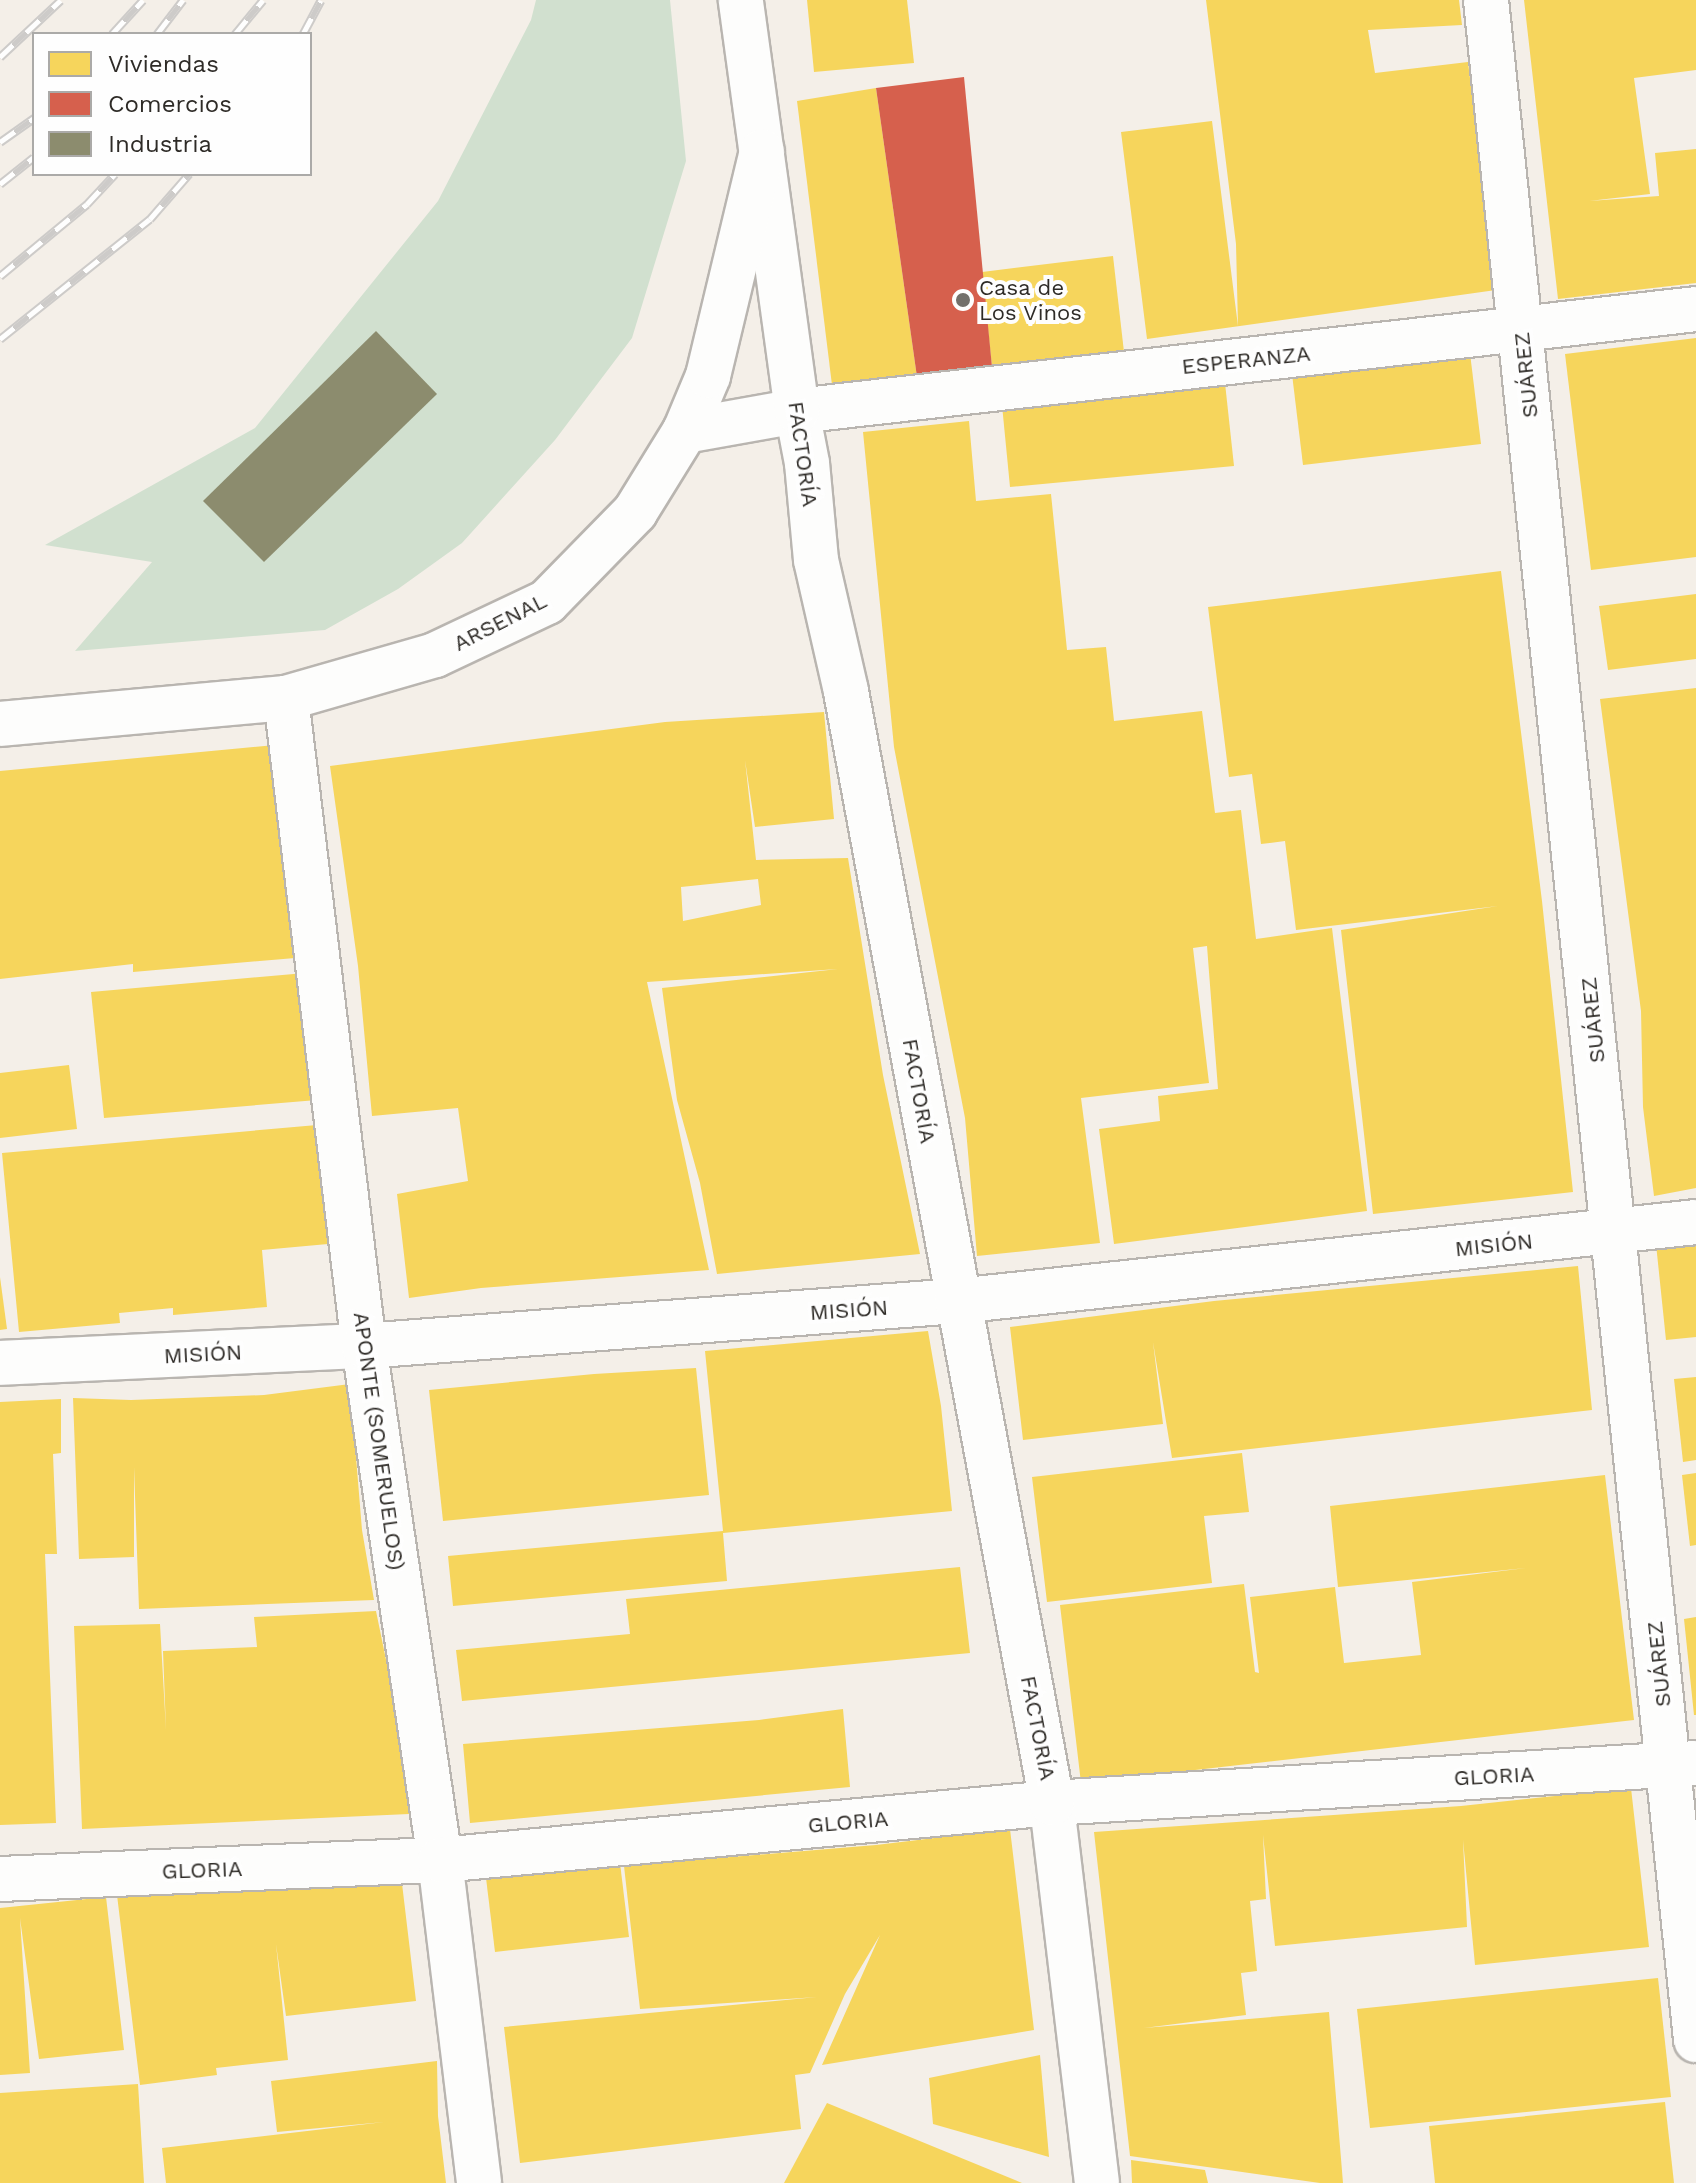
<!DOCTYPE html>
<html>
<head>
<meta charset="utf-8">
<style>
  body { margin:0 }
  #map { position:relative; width:1696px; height:2183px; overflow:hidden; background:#f4efe8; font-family:"Work Sans",sans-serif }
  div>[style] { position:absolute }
  .green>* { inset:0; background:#d1e0cf }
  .homes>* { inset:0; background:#f6d55c }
  .shops>* { inset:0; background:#d6604d }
  .industry>* { inset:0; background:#8c8c6e }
  .roads { filter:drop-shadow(2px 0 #b9b5b0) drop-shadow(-2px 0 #b9b5b0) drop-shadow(0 2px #b9b5b0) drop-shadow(0 -2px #b9b5b0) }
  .minor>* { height:44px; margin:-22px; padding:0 22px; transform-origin:22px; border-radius:22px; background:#fdfdfc }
  .tertiary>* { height:44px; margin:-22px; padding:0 22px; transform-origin:22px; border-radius:22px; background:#fdfdfc }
  .rail>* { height:9px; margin-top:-4.5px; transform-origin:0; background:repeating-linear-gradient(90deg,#fefefe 0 18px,#cdcbc9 0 36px); box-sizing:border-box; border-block:2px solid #cdcbc9 }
  .dots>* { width:22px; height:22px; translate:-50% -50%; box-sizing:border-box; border:4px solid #fefefe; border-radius:50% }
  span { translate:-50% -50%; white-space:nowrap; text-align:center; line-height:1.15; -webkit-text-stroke:8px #fefefe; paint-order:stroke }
  .poi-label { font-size:22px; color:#2e2b27 }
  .left { translate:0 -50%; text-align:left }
  .street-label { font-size:22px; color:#2e2b27 }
  .legend { position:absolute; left:32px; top:32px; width:280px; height:144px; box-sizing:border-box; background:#fefefe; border:2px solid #abaaa8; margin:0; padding:10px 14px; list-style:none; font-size:24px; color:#2e2b27 }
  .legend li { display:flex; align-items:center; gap:16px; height:40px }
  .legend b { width:40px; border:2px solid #abaaa8 }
</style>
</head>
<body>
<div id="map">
  <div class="green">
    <i style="clip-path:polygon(536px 0,670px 0,686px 161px,632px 338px,555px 440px,462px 543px,398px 589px,325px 630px,75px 651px,152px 562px,45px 545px,255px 428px,438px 201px,531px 20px)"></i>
  </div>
  <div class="homes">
    <i style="clip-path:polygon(807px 0,907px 0,914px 63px,814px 72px)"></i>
    <i style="clip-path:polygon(1206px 0,1459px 0,1462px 25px,1368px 30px,1375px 73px,1468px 62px,1496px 290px,1147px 339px,1121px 132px,1212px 121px,1238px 326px,1236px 244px)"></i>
    <i style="clip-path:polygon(1524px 0,1696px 0,1696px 70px,1634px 78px,1650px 194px,1589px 201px,1659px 196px,1655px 153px,1696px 149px,1696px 283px,1558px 299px)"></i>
    <i style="clip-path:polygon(876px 88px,917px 377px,832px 385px,797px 101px)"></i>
    <i style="clip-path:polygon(1113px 256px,1124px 352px,992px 367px,982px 272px)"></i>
    <i style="clip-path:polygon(1696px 338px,1696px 557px,1591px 570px,1565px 354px)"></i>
    <i style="clip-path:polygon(1470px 353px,1481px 444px,1303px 465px,1292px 374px)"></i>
    <i style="clip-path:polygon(1225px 383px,1234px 466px,1010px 487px,1002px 405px)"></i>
    <i style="clip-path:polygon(969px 421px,976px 501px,1051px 494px,1067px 650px,1106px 647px,1114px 721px,1202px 711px,1215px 813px,1241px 810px,1256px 939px,1332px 928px,1367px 1211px,1114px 1244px,1099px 1129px,1160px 1121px,1158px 1096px,1218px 1089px,1207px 946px,1193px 948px,1209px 1083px,1081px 1098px,1100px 1243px,977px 1256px,965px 1118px,894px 747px,863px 432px)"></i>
    <i style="clip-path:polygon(1501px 571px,1542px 901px,1573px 1192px,1373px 1214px,1341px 930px,1498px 906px,1296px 930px,1285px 841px,1261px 844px,1252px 774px,1229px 777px,1208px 607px)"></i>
    <i style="clip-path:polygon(1696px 594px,1696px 659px,1608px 670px,1599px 606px)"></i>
    <i style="clip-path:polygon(1696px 688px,1696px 1188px,1654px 1196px,1643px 1107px,1641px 1011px,1600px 699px)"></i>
    <i style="clip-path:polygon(evenodd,824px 712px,834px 819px,755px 827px,745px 760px,756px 860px,848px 858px,883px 1075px,920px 1254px,717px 1274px,700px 1183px,677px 1100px,662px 988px,838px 969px,647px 982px,709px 1270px,481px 1288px,409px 1298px,397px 1194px,468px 1181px,458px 1108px,372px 1116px,358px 966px,330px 766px,665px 722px,824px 712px,758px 879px,761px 905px,683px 921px,681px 887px,758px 879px)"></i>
    <i style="clip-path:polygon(275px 745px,295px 958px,133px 972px,133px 964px,0 979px,0 771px)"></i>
    <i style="clip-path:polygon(305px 973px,317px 1100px,104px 1118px,91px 992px)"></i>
    <i style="clip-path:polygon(69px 1065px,77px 1129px,0 1138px,0 1073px)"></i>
    <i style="clip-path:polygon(317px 1125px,328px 1244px,262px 1250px,267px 1307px,173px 1315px,173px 1308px,119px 1313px,120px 1323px,19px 1332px,2px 1153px)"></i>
    <i style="clip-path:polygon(1696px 1241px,1696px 1337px,1666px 1340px,1656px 1244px)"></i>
    <i style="clip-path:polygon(1578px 1266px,1592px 1410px,1172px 1458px,1153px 1342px,1163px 1424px,1023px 1440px,1010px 1327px,1214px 1301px)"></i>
    <i style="clip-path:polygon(0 1277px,7px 1329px,0 1330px)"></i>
    <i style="clip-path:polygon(928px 1331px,941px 1406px,952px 1511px,723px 1533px,727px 1581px,453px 1606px,448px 1556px,723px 1531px,705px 1351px)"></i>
    <i style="clip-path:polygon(696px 1368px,709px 1495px,443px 1521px,429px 1390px,594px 1374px)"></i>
    <i style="clip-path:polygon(1696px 1377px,1696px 1460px,1683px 1462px,1674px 1379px)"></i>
    <i style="clip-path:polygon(350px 1384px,362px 1530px,374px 1600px,139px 1609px,134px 1467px,134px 1557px,79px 1559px,73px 1398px,131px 1400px,264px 1395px)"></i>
    <i style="clip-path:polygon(61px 1399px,61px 1453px,53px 1454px,57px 1554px,45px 1554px,56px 1823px,0 1825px,0 1402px)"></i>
    <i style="clip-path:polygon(1242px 1453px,1249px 1512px,1204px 1516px,1212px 1583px,1047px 1602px,1032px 1477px)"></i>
    <i style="clip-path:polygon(1696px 1473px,1696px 1545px,1690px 1546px,1682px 1475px)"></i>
    <i style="clip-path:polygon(1605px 1475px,1634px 1720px,1081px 1783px,1060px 1605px,1244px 1584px,1255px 1672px,1259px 1673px,1250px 1597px,1335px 1587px,1344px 1663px,1421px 1655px,1412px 1582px,1526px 1568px,1338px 1587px,1330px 1506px)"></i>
    <i style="clip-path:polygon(960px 1567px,970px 1653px,462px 1701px,456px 1650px,630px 1634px,626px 1599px)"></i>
    <i style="clip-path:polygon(376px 1611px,392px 1689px,409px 1814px,82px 1829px,74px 1626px,160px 1624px,166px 1730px,163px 1651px,257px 1647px,254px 1617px)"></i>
    <i style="clip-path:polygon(1696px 1617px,1696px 1715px,1694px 1715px,1684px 1619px)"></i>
    <i style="clip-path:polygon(843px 1709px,850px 1787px,470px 1823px,463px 1744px,759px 1720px)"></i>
    <i style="clip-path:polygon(1631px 1788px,1649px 1947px,1475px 1965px,1463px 1840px,1467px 1927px,1275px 1946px,1263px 1835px,1266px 1899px,1250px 1901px,1257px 1971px,1241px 1973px,1246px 2015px,1144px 2028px,1329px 2012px,1343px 2183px,1320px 2183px,1130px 2156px,1094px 1832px,1461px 1806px)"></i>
    <i style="clip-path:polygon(1010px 1829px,1034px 2030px,822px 2065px,880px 1935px,845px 1994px,810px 2073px,795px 2075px,801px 2129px,520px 2163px,504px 2027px,817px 1997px,640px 2009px,624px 1866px,876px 1845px)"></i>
    <i style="clip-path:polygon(620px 1863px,629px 1937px,495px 1952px,486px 1878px)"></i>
    <i style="clip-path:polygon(401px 1875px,416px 2001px,286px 2016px,276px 1944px,288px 2060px,216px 2068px,217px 2075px,140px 2085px,117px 1895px,270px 1890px)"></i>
    <i style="clip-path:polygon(106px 1897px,124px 2050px,39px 2059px,20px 1918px,30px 2073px,0 2075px,0 1908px)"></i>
    <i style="clip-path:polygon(1658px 1978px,1671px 2097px,1370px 2128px,1357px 2009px)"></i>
    <i style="clip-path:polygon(1040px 2055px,1049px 2157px,933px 2124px,929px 2078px)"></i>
    <i style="clip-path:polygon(437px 2061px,438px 2116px,446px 2183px,166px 2183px,162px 2148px,384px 2122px,277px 2132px,271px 2081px)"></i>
    <i style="clip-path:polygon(138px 2084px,144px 2183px,0 2183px,0 2093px)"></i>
    <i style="clip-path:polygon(1665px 2102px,1674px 2183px,1435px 2183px,1429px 2126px)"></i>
    <i style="clip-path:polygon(827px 2103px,1022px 2183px,784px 2183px)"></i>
    <i style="clip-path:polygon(1131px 2160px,1205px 2170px,1208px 2183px,1132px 2183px)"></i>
  </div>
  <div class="shops">
    <i style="clip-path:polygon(964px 77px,992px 367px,917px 377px,876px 88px)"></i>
  </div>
  <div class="industry">
    <i style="clip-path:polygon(376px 331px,437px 394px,264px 562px,203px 501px)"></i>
  </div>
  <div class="roads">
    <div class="minor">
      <i style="left:1486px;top:0;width:2051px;rotate:84.12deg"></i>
      <i style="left:286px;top:698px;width:653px;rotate:83.14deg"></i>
      <i style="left:364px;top:1346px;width:520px;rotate:81.59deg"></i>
      <i style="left:440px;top:1860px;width:325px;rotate:83.1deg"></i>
      <i style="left:0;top:1363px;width:364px;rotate:-2.7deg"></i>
      <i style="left:364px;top:1346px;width:595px;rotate:-4.34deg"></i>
      <i style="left:957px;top:1301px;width:743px;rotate:-6.1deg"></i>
      <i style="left:0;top:1879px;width:440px;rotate:-2.5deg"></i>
      <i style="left:440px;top:1860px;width:615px;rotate:-5.32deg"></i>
      <i style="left:1052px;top:1803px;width:645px;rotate:-3.55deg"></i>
      <i style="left:1097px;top:2183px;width:383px;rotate:-96.8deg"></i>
      <i style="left:1052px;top:1803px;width:1131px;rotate:-100.5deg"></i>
      <i style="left:846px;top:691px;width:134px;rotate:-102.9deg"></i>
      <i style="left:816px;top:560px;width:97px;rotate:-95.3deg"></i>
      <i style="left:807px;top:463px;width:53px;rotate:-100.9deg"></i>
      <i style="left:797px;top:411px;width:905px;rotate:-6.47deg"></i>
    </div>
    <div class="tertiary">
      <i style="left:685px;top:431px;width:114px;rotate:-10.1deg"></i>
      <i style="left:797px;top:411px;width:415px;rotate:-97.8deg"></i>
      <i style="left:0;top:724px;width:287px;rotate:-5.2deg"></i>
      <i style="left:286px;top:698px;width:155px;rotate:-16.1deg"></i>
      <i style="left:435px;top:655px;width:124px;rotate:-25.3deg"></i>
      <i style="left:547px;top:602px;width:126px;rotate:-45.6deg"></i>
      <i style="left:635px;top:512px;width:95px;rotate:-58.3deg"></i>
      <i style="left:685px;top:431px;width:60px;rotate:-67.3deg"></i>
      <i style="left:708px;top:376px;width:231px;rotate:-76.5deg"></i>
    </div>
  </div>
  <div class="rail">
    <i style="left:112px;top:34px;width:46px;rotate:-47.6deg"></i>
    <i style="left:157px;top:34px;width:43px;rotate:-52.6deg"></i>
    <i style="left:235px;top:34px;width:44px;rotate:-50.5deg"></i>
    <i style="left:303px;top:34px;width:38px;rotate:-62deg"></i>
    <i style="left:0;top:57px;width:83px;rotate:-43.1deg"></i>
    <i style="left:0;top:142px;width:42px;rotate:-35.2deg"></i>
    <i style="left:0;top:184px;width:43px;rotate:-38.5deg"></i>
    <i style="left:0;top:276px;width:113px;rotate:-39.6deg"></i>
    <i style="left:87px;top:204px;width:41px;rotate:-47deg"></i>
    <i style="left:0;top:339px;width:192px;rotate:-38.7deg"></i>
    <i style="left:150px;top:219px;width:60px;rotate:-49.1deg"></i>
  </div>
  <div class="dots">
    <i style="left:963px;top:300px;background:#73706b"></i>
  </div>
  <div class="poi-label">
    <span class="left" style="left:979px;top:300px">Casa de<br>Los Vinos</span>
  </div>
  <div class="street-label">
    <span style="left:1246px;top:360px;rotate:-6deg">ESPERANZA</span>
    <span style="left:1526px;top:375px;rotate:-96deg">SUÁREZ</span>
    <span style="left:803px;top:454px;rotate:82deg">FACTORÍA</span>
    <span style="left:500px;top:622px;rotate:-27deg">ARSENAL</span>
    <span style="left:1593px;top:1020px;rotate:-96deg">SUÁREZ</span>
    <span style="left:919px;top:1091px;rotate:80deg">FACTORÍA</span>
    <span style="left:1494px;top:1245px;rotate:-6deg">MISIÓN</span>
    <span style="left:849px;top:1310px;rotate:-4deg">MISIÓN</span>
    <span style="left:203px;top:1354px;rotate:-3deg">MISIÓN</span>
    <span style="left:379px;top:1441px;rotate:82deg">APONTE (SOMERUELOS)</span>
    <span style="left:1659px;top:1664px;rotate:-96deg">SUÁREZ</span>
    <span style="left:1038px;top:1728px;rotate:79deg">FACTORÍA</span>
    <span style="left:1494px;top:1776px;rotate:-3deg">GLORIA</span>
    <span style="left:848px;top:1822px;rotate:-5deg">GLORIA</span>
    <span style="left:202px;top:1870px;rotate:-2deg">GLORIA</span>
  </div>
  <ul class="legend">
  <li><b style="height:22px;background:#f6d55c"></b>Viviendas</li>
  <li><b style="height:22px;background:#d6604d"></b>Comercios</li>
  <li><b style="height:22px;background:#8c8c6e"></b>Industria</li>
  </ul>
</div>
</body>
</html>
